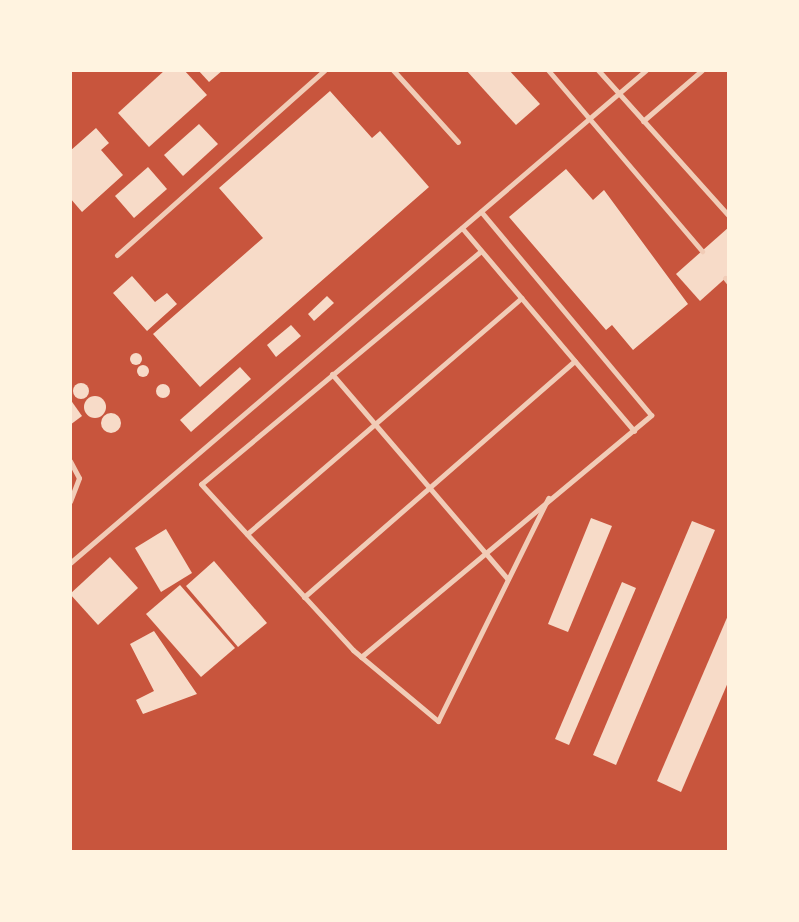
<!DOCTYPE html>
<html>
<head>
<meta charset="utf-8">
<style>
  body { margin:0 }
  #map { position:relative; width:799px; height:922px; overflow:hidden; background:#c8553d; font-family:"Varela Round",sans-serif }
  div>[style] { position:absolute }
  .building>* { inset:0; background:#f7dbc8 }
  .round { border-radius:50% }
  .service>* { height:5px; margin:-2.5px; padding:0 2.5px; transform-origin:2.5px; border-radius:2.5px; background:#f1ccb7 }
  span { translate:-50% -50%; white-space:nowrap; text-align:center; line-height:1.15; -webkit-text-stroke:6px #fff3e0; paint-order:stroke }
  .frame { position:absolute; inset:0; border:72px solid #fff3e0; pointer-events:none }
</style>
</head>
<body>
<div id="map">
  <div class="building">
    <i style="clip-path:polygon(165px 70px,184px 70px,207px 95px,149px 147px,118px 113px)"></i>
    <i style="clip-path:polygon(198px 70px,223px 70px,209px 82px)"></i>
    <i style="clip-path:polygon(466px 70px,509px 70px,540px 104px,516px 125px)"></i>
    <i style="clip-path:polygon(330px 91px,372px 138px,380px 131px,429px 187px,200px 387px,153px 334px,263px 238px,219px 188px)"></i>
    <i style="clip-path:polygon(199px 124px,218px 144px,183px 176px,164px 155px)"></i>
    <i style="clip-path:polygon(96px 128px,109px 143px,101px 150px,123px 175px,82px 212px,70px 198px,70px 151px)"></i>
    <i style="clip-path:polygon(148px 167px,167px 189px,134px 218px,115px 196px)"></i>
    <i style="clip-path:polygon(566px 169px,593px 200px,604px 190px,688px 304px,633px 350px,612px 325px,606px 330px,509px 217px)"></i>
    <i style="clip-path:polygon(729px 227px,729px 275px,700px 301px,676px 274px)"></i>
    <i style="clip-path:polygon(132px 276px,155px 302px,167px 293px,177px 304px,147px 331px,113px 293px)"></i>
    <i style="clip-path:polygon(327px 296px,334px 303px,314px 321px,308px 314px)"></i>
    <i style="clip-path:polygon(291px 325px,301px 336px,276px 357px,267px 345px)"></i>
    <i class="round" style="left:130px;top:353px;width:12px;height:12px"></i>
    <i class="round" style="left:137px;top:365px;width:12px;height:12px"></i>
    <i style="clip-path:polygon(240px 367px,251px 379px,191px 432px,180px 420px)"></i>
    <i class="round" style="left:73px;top:383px;width:16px;height:16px"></i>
    <i class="round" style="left:156px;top:384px;width:14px;height:14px"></i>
    <i class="round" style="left:84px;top:396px;width:22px;height:22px"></i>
    <i style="clip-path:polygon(70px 399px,82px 416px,70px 425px)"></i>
    <i class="round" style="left:101px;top:413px;width:20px;height:20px"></i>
    <i style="clip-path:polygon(591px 518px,612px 526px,568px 632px,548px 624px)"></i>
    <i style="clip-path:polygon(692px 521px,715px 530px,616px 765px,593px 755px)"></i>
    <i style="clip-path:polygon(166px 529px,192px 573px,161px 592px,135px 548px)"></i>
    <i style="clip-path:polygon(110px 557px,138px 588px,98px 625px,70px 594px)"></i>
    <i style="clip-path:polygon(214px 561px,267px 623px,238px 647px,186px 586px)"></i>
    <i style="clip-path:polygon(622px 582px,636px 588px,569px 745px,555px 739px)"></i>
    <i style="clip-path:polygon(180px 585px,235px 648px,201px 677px,146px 614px)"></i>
    <i style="clip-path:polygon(729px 613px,729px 680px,681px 792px,657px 781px)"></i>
    <i style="clip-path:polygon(154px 631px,197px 694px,143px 714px,136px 700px,154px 691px,130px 644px)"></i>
  </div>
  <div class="service">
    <i style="left:393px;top:70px;width:97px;rotate:47.9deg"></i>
    <i style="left:548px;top:70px;width:238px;rotate:49.6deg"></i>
    <i style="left:598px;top:70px;width:196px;rotate:48.1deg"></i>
    <i style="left:643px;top:121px;width:78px;rotate:-40.8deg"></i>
    <i style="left:462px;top:228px;width:266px;rotate:49.7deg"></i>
    <i style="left:481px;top:251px;width:364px;rotate:140.2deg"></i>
    <i style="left:201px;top:484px;width:225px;rotate:47.5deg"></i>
    <i style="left:353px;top:650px;width:111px;rotate:39.9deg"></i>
    <i style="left:438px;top:721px;width:249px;rotate:-63.7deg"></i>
    <i style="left:117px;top:255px;width:278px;rotate:-41.7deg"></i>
    <i style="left:725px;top:278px;width:6px;rotate:51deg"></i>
    <i style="left:332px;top:374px;width:270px;rotate:49.4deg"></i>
    <i style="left:70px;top:461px;width:19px;rotate:62deg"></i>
    <i style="left:79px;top:478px;width:25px;rotate:111deg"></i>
    <i style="left:247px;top:534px;width:362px;rotate:-40.7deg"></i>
    <i style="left:70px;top:563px;width:758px;rotate:-40.56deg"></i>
    <i style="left:304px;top:597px;width:359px;rotate:-41.1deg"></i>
    <i style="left:361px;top:657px;width:378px;rotate:-39.8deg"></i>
    <i style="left:651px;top:415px;width:265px;rotate:-129.9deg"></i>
  </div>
  <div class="frame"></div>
</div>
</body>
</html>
